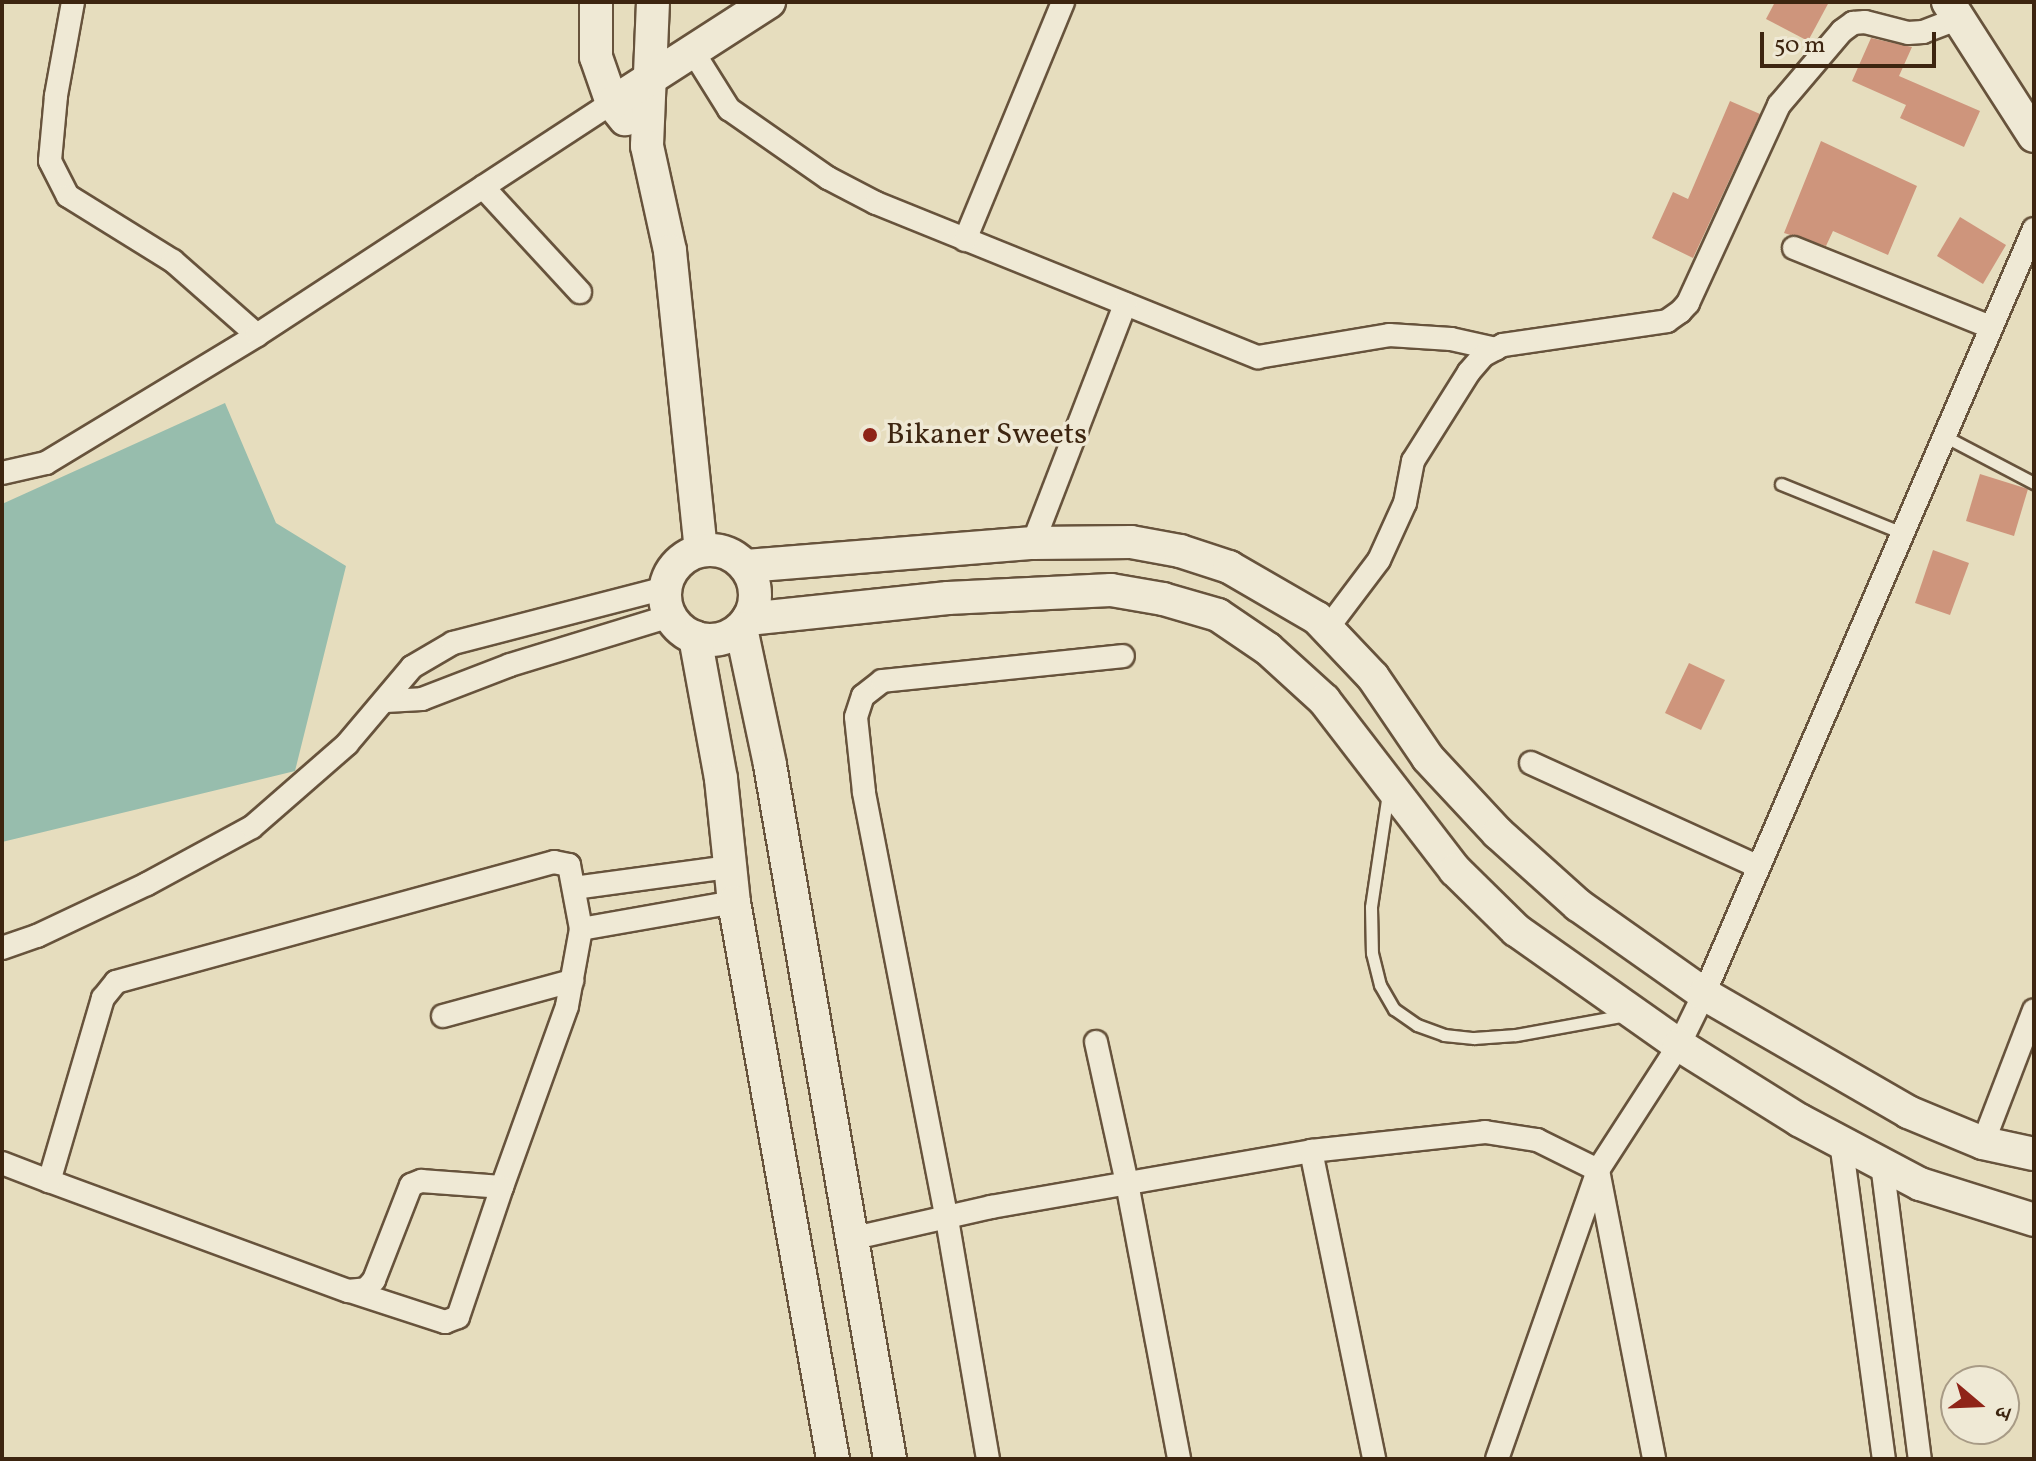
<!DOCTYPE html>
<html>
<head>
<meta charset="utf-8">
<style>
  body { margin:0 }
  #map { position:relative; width:2036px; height:1461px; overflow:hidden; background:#e6ddbe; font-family:Vollkorn,"Noto Serif Devanagari",serif }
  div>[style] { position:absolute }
  .water>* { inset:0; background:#97bdad }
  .building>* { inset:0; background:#ce957c }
  .roads { filter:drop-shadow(2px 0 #67533c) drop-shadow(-2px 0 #67533c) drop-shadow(0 2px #67533c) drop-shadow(0 -2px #67533c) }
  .lane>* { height:11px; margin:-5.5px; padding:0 5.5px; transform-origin:5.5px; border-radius:5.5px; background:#efe9d5 }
  .street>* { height:22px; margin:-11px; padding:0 11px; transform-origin:11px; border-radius:11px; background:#efe9d5 }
  .secondary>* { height:32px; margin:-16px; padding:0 16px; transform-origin:16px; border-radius:16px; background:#efe9d5 }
  .secondary>.ring { margin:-16px; padding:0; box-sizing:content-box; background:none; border:32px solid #efe9d5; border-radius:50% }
  .dots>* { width:22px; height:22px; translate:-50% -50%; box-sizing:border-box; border:4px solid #efe9d5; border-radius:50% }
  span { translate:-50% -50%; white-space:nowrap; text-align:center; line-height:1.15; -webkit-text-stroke:7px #efe9d5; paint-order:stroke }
  .poi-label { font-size:30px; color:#3d2510 }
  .left { translate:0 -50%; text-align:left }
  .frame { position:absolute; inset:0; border:4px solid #3d2510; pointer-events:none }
  .north { position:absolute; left:1940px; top:1365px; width:80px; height:80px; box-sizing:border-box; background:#efe9d5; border:2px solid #a89b86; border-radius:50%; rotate:109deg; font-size:22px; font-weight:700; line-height:32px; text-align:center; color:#3d2510 }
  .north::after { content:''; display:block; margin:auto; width:28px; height:36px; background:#8f2418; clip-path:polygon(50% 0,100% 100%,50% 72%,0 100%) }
  .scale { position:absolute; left:1760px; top:32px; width:176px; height:36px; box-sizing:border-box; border:4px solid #3d2510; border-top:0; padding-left:10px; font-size:24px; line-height:28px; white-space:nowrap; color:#3d2510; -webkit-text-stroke:6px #efe9d5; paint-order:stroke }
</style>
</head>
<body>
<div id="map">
  <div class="water">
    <i style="clip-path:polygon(225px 403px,276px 523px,346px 566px,295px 771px,2px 842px,2px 504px)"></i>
  </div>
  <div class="building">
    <i style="clip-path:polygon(1775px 2px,1829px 2px,1808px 41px,1766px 19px)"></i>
    <i style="clip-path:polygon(1871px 38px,1912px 47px,1899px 76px,1980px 111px,1964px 147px,1900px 118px,1906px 105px,1852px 81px)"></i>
    <i style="clip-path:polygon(1730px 101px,1760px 114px,1693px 258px,1652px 238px,1673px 192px,1688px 199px)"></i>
    <i style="clip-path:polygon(1821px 141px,1917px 186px,1888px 255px,1833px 231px,1826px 246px,1784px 233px)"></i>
    <i style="clip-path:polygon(1960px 217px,2006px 245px,1983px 284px,1937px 256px)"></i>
    <i style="clip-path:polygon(1980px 474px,2028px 489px,2014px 536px,1966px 521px)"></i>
    <i style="clip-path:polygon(1933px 550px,1969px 563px,1950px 615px,1915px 603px)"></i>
    <i style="clip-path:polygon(1689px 663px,1725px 680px,1701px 730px,1665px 713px)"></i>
  </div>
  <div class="roads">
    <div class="lane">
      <i style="left:1944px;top:436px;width:102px;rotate:27.6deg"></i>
      <i style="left:1781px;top:484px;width:131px;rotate:22deg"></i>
      <i style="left:1388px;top:793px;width:115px;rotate:98.5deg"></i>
      <i style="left:1371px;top:907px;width:46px;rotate:88.8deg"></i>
      <i style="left:1372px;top:953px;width:33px;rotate:76deg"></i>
      <i style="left:1380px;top:985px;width:28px;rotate:60deg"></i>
      <i style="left:1394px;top:1009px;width:28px;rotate:35deg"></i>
      <i style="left:1417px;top:1025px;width:29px;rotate:20deg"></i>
      <i style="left:1444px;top:1035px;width:30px;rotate:6deg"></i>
      <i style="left:1474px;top:1038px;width:42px;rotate:-4.1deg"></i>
      <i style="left:1516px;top:1035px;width:112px;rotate:-10.3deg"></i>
    </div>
    <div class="street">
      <i style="left:73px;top:2px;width:96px;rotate:100.3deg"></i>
      <i style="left:56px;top:96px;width:65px;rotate:95.3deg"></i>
      <i style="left:50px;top:161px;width:39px;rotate:63deg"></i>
      <i style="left:68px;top:196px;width:123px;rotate:31.8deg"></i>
      <i style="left:173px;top:261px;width:112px;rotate:41.4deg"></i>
      <i style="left:692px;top:50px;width:70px;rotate:57.9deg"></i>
      <i style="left:729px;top:109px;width:121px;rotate:34.9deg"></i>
      <i style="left:828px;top:178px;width:54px;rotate:27.5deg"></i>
      <i style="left:876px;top:203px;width:412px;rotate:22deg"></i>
      <i style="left:1258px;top:357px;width:133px;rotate:-9.5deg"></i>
      <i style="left:1389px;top:335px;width:62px;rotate:3.7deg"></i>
      <i style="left:1451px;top:339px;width:46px;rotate:12.5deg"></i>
      <i style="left:483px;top:187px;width:143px;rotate:47.3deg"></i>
      <i style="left:965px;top:240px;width:257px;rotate:-67.6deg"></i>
      <i style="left:1794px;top:248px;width:212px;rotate:21.9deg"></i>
      <i style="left:2px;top:473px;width:45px;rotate:-12.8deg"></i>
      <i style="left:46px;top:463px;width:247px;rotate:-31.2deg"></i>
      <i style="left:257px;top:335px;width:424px;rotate:-33.2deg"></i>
      <i style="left:1033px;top:543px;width:256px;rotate:-68.9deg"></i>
      <i style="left:1327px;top:629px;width:86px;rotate:-53deg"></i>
      <i style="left:1379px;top:560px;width:63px;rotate:-65.5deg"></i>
      <i style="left:1405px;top:503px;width:43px;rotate:-79.2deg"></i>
      <i style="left:1413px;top:461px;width:105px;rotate:-57.8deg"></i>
      <i style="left:1469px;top:372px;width:23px;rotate:-49deg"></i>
      <i style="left:1484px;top:355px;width:21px;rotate:-28deg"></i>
      <i style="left:1503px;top:345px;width:166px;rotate:-8.3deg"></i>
      <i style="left:1667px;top:321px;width:16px;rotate:-35deg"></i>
      <i style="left:1680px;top:312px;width:12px;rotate:-48deg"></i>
      <i style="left:1688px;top:303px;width:218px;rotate:-65.3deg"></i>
      <i style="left:1779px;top:105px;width:97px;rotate:-49.6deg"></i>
      <i style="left:1842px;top:31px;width:14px;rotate:-36deg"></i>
      <i style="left:1853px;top:23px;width:12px;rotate:-5deg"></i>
      <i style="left:1865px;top:22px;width:44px;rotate:14.3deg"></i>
      <i style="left:1908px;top:33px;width:15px;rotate:-4deg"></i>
      <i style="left:1923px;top:32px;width:39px;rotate:-21deg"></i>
      <i style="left:386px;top:701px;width:36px;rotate:-3deg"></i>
      <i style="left:422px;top:699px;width:94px;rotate:-21.1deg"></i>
      <i style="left:510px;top:665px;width:167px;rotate:-17deg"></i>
      <i style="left:1531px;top:763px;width:248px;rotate:24.5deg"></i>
      <i style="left:574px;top:888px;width:157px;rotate:-7.7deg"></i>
      <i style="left:581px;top:929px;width:155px;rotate:-10deg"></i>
      <i style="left:2px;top:948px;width:37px;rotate:-19deg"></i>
      <i style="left:37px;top:936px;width:122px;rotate:-25.3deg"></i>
      <i style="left:147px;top:884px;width:119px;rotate:-28.5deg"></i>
      <i style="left:252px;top:827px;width:126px;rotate:-41.1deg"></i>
      <i style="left:347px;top:744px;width:101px;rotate:-49.8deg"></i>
      <i style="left:412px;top:667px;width:48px;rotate:-30.3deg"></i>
      <i style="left:453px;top:643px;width:220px;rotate:-14.5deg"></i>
      <i style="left:443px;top:1016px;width:134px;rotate:-15.2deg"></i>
      <i style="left:1096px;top:1042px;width:144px;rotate:77.6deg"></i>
      <i style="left:1127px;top:1183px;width:281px;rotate:79.3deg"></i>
      <i style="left:1841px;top:1142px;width:320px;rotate:82.3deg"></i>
      <i style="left:1983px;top:1143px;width:142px;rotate:-69deg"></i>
      <i style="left:1311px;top:1151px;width:314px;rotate:78.4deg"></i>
      <i style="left:2px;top:1163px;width:50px;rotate:21deg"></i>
      <i style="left:49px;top:1181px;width:319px;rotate:20.2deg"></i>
      <i style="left:348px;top:1291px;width:18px;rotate:-6deg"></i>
      <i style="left:366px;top:1289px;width:12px;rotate:-48deg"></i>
      <i style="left:374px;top:1280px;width:102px;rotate:-68.7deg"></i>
      <i style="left:411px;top:1185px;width:11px;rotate:-22deg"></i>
      <i style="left:421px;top:1181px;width:81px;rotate:4.2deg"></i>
      <i style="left:502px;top:1187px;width:192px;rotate:-70.2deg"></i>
      <i style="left:567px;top:1006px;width:78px;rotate:-79.7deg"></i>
      <i style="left:581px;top:929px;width:65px;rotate:-100.6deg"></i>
      <i style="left:569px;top:865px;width:15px;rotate:-169deg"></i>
      <i style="left:554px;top:862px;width:454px;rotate:164.7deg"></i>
      <i style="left:116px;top:982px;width:21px;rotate:129deg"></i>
      <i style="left:103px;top:998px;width:191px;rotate:106.4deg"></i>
      <i style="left:1882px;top:1164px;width:297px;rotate:82.7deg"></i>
      <i style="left:850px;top:1239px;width:145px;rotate:-12.8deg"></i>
      <i style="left:991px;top:1207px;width:325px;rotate:-9.9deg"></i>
      <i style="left:1311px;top:1151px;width:175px;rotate:-6.2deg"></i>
      <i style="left:1485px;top:1132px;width:53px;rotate:8.7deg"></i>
      <i style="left:1537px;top:1140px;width:68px;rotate:26.2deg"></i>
      <i style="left:1598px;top:1170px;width:294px;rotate:79deg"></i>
      <i style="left:350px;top:1291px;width:100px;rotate:18.1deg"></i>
      <i style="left:445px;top:1322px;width:14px;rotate:-21deg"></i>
      <i style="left:458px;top:1317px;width:137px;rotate:-71.3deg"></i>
      <i style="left:988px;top:1459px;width:242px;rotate:-99.7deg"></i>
      <i style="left:947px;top:1220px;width:436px;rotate:-101deg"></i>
      <i style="left:864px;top:792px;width:75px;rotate:-96.1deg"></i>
      <i style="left:856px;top:717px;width:22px;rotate:-72deg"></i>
      <i style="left:863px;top:696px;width:24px;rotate:-38deg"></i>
      <i style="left:882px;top:681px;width:242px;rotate:-5.9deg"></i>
      <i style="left:1497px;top:1459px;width:306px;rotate:-70.7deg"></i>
      <i style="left:1598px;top:1170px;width:149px;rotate:-57.1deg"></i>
      <i style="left:1679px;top:1045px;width:57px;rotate:-63.9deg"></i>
      <i style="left:1704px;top:994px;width:833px;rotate:-66.67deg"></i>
    </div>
    <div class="secondary">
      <i style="left:596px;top:2px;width:55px;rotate:90deg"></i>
      <i style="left:596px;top:57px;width:49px;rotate:70.8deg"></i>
      <i style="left:612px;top:103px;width:21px;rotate:51deg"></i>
      <i style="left:653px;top:2px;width:144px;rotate:92.4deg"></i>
      <i style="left:647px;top:146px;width:107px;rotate:77.6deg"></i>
      <i style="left:670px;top:251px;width:301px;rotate:84.1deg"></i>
      <i style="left:1948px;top:2px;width:159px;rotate:57.3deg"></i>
      <i style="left:612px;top:103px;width:187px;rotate:-32.8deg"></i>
      <i class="ring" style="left:665px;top:550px;width:58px;height:58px"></i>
      <i style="left:746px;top:566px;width:288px;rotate:-4.6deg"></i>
      <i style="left:1033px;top:543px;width:98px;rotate:-0.6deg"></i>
      <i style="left:1131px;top:542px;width:50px;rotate:10.4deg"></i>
      <i style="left:1180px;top:551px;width:52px;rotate:18.1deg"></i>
      <i style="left:1229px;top:567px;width:102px;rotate:30.1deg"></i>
      <i style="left:1317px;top:618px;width:81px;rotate:46.5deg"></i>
      <i style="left:1373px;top:677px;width:98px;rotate:55.8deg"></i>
      <i style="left:1428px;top:758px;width:103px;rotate:47deg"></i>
      <i style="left:1498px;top:833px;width:108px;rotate:42deg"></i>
      <i style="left:1578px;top:905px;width:154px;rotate:35.2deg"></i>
      <i style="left:1704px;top:994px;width:236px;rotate:30deg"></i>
      <i style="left:1908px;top:1112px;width:81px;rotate:22.5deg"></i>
      <i style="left:1983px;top:1143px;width:52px;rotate:12.2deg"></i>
      <i style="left:748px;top:619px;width:201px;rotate:-6deg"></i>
      <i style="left:948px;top:598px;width:163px;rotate:-2.8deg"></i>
      <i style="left:1111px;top:590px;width:53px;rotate:9.8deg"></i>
      <i style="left:1163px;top:599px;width:57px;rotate:16.2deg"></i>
      <i style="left:1218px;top:615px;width:60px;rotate:34.2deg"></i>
      <i style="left:1268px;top:649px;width:76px;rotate:42.3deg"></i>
      <i style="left:1324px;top:700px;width:215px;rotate:52.4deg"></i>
      <i style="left:1455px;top:870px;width:86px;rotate:44.5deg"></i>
      <i style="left:1516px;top:930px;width:199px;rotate:35.2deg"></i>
      <i style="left:1679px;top:1045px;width:142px;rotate:32deg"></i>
      <i style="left:1799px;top:1120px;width:137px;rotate:27.9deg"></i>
      <i style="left:1920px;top:1184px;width:120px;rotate:17.5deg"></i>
      <i style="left:741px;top:628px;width:140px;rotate:78deg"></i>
      <i style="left:770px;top:765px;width:704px;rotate:80.19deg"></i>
      <i style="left:695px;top:637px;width:144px;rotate:79.6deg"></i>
      <i style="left:721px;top:779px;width:124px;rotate:84deg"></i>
      <i style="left:734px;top:902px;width:566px;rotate:79.92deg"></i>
    </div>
  </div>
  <div class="dots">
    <i style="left:870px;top:435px;background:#8f2418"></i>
  </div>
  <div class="poi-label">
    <span class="left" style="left:886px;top:435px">Bikaner Sweets</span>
  </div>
  <div class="frame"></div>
  <div class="north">उ</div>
  <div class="scale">50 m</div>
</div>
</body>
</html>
